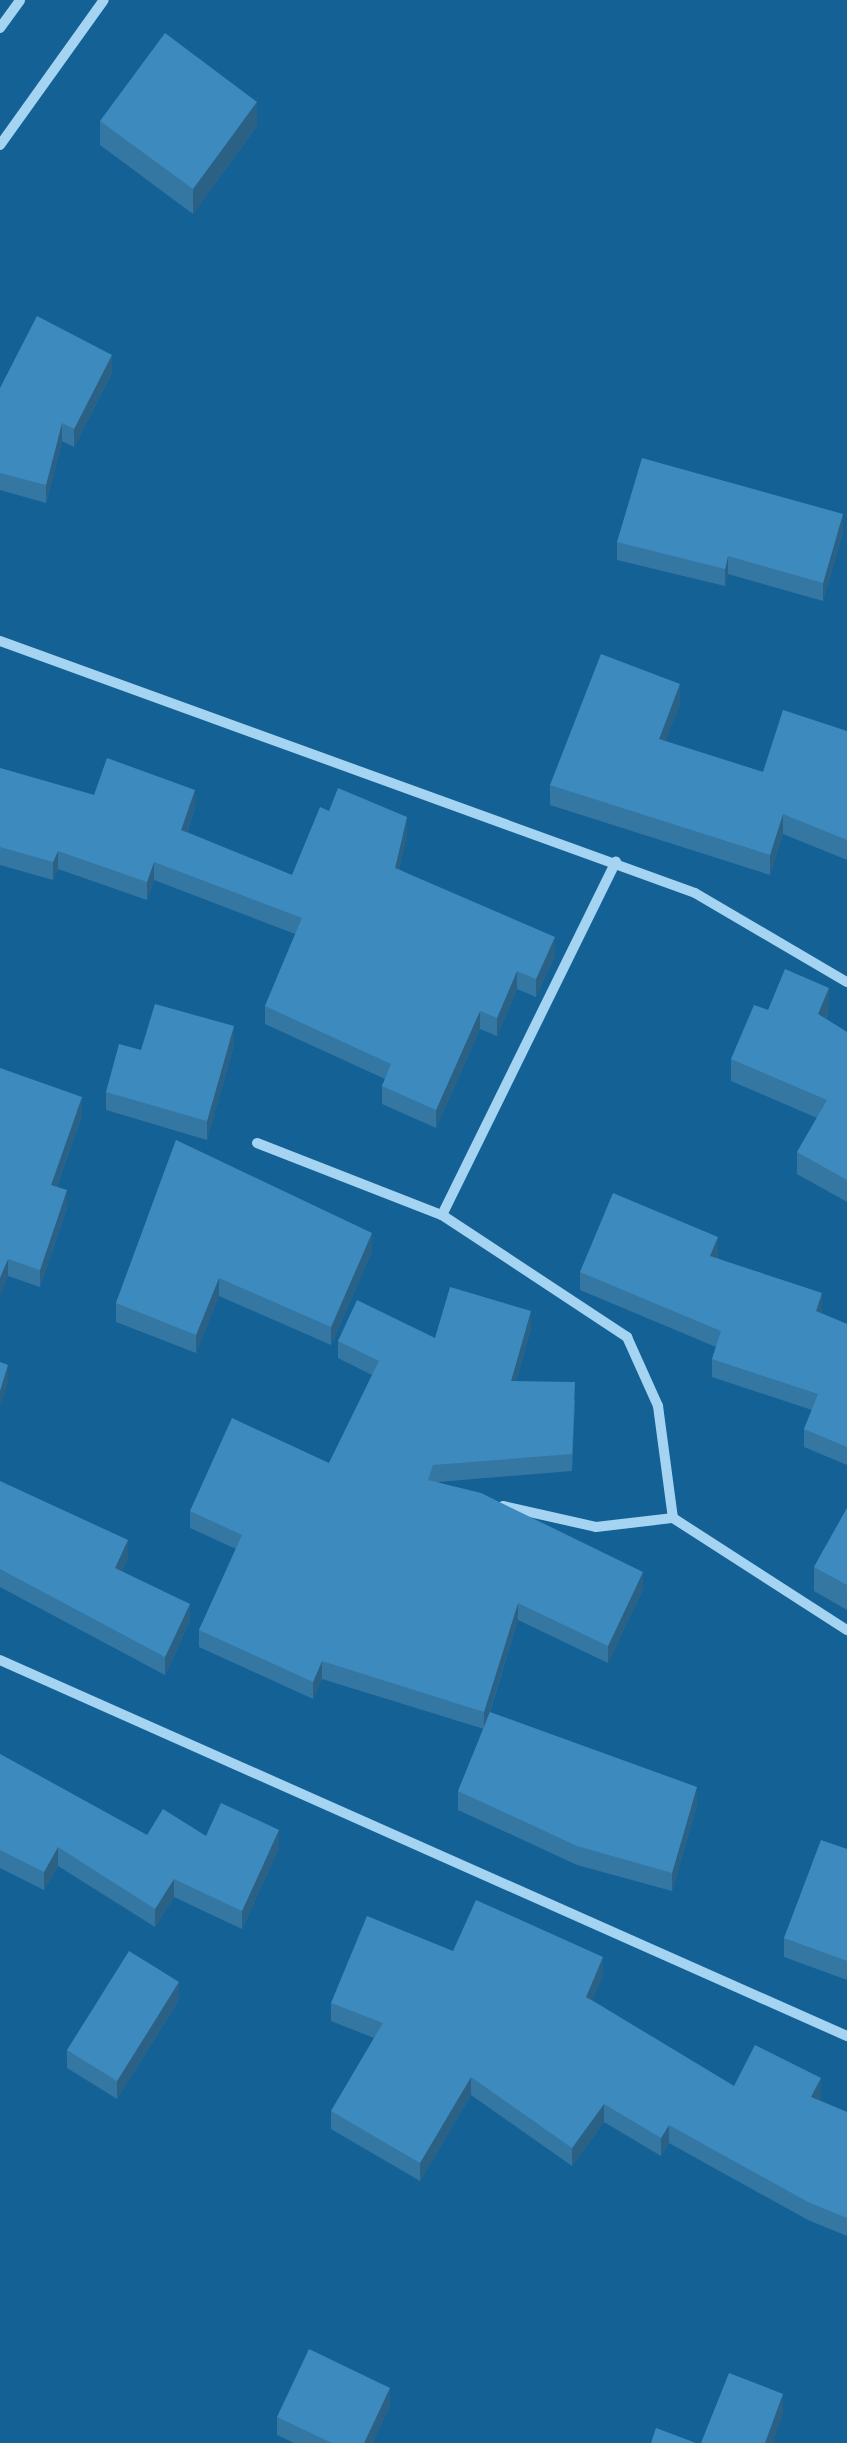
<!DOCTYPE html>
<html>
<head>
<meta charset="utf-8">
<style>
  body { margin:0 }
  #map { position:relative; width:847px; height:2443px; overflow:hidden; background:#146196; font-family:"Golos Text",sans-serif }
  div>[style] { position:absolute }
  .street>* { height:10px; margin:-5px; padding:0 5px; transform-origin:5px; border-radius:5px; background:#a5d4f2 }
  .wall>* { inset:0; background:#3477a3 }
  .shaded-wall>* { inset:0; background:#2b6185 }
  .building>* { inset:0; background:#3d8abe }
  span { translate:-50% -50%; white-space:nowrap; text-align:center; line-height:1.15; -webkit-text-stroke:9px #146196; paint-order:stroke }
</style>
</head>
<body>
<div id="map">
  <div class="street">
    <i style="left:0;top:28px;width:34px;rotate:-54deg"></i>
    <i style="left:0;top:145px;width:178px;rotate:-54.4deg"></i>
    <i style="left:0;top:641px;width:739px;rotate:19.93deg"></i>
    <i style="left:695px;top:893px;width:176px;rotate:30.4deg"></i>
    <i style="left:257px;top:1143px;width:199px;rotate:21.3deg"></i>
    <i style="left:442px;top:1215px;width:222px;rotate:33.4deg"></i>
    <i style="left:627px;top:1337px;width:76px;rotate:65.8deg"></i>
    <i style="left:658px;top:1406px;width:113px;rotate:82.4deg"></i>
    <i style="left:442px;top:1215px;width:394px;rotate:-63.8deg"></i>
    <i style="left:503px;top:1506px;width:95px;rotate:12.7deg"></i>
    <i style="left:596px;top:1527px;width:78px;rotate:-6.7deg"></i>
    <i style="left:673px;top:1518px;width:207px;rotate:32.8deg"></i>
    <i style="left:0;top:1660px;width:927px;rotate:23.94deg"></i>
  </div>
  <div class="wall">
    <i style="clip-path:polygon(100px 121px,257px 126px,193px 214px,100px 145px)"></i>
    <i style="clip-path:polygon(112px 373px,74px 447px,62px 441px,46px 503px,0 490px,0 388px)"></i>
    <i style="clip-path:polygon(843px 532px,823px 601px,728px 574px,725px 586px,617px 560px,617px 542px)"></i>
    <i style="clip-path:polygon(680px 704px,665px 741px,763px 772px,847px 731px,847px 860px,783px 834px,770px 875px,550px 805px,550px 785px)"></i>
    <i style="clip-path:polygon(0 768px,94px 795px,195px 808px,187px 832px,292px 875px,329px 811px,407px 835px,399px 869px,555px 955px,536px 997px,517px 989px,497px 1036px,480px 1029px,436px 1128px,382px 1104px,382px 1086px,385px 1079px,265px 1024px,265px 1006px,295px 934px,154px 880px,147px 900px,58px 869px,53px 880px,0 865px)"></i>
    <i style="clip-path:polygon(768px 1010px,829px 1010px,826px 1019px,847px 1032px,847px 1202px,797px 1174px,797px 1152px,817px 1118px,731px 1081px,731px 1059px)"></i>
    <i style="clip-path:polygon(234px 1045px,207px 1140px,106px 1110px,106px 1092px,141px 1050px)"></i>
    <i style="clip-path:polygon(0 1068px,82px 1115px,57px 1186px,67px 1208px,40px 1287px,8px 1276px)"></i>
    <i style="clip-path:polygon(176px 1140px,372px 1251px,331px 1345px,219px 1296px,196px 1353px,116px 1322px,116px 1303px)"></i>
    <i style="clip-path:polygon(718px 1255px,717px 1258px,822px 1311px,821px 1313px,847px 1324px,847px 1465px,804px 1447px,804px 1429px,812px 1410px,712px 1377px,712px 1359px,716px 1347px,580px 1290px,580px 1272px)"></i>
    <i style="clip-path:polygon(531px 1328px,516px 1381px,575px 1400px,572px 1471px,438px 1482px,643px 1589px,608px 1663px,518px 1620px,488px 1718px,697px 1805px,672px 1891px,577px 1865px,458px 1810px,458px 1791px,484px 1729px,322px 1679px,313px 1699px,199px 1647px,199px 1630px,236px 1549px,190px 1528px,190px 1511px,329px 1463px,372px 1375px,338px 1358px,338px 1341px,435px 1338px)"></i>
    <i style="clip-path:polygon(0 1481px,128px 1558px,122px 1571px,190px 1621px,165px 1675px,0 1587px)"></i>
    <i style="clip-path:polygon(847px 1508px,847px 1610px,814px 1591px,814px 1567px)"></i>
    <i style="clip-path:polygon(0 1754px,147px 1835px,206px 1836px,279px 1848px,242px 1929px,174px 1897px,155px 1927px,58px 1866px,44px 1890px,0 1868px)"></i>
    <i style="clip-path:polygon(847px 1849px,847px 1980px,784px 1957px,784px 1938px)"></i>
    <i style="clip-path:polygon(453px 1951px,603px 1975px,592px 2000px,734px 2086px,821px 2096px,819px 2100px,847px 2112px,847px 2236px,808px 2220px,669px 2143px,661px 2156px,604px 2122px,572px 2166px,471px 2095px,420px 2181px,331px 2129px,331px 2111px,374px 2038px,331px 2021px,331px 2003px)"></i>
    <i style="clip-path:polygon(179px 2000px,117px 2099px,67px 2068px,67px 2050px)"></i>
    <i style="clip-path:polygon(390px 2406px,372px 2443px,294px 2443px,277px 2435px,277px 2417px)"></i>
  </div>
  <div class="shaded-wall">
    <i style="clip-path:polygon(257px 102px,257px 126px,193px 214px,193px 189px)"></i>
    <i style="clip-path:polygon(112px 355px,112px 373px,74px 447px,74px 429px)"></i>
    <i style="clip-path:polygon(62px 423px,62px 441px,46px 503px,46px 485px)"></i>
    <i style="clip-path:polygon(843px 514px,843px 532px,823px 601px,823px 583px)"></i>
    <i style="clip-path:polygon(728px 556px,728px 574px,725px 586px,725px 569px)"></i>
    <i style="clip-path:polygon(680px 684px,680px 704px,659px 759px,659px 739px)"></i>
    <i style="clip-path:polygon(195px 790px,195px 808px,181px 848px,181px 830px)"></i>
    <i style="clip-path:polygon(783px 814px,783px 834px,770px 875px,770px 855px)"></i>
    <i style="clip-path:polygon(407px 817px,407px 835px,395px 886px,395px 868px)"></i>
    <i style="clip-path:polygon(58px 851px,58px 869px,53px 880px,53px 862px)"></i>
    <i style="clip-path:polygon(154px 862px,154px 880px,147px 900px,147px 882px)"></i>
    <i style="clip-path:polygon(555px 937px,555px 955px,536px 997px,536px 979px)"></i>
    <i style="clip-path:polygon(517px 971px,517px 989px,497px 1036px,497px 1018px)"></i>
    <i style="clip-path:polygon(829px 988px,829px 1010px,818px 1036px,818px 1014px)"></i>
    <i style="clip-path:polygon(480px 1011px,480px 1029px,436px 1128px,436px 1110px)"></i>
    <i style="clip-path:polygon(234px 1026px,234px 1045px,207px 1140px,207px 1121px)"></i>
    <i style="clip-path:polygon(82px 1097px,82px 1115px,51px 1202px,51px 1185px)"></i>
    <i style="clip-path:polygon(67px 1190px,67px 1208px,40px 1287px,40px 1270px)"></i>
    <i style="clip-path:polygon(372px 1233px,372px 1251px,331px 1345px,331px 1327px)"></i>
    <i style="clip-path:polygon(718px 1237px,718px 1255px,710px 1274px,710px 1256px)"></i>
    <i style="clip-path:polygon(8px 1259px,8px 1276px,0 1296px,0 1278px)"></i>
    <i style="clip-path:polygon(219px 1278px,219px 1296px,196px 1353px,196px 1335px)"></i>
    <i style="clip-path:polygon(822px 1293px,822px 1311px,816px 1329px,816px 1311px)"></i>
    <i style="clip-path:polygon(531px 1311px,531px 1328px,511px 1398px,511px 1381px)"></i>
    <i style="clip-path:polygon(8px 1365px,8px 1383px,0 1408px,0 1391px)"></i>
    <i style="clip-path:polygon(128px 1540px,128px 1558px,115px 1586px,115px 1568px)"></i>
    <i style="clip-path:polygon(643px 1572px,643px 1589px,608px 1663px,608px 1646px)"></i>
    <i style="clip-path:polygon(518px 1603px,518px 1620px,484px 1729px,484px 1712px)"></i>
    <i style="clip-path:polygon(190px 1604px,190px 1621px,165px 1675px,165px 1657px)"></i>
    <i style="clip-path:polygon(322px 1661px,322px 1679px,313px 1699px,313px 1682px)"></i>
    <i style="clip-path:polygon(697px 1787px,697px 1805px,672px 1891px,672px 1873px)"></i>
    <i style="clip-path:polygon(279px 1830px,279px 1848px,242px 1929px,242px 1911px)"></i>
    <i style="clip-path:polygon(58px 1847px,58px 1866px,44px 1890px,44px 1872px)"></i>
    <i style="clip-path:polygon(174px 1879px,174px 1897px,155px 1927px,155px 1909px)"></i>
    <i style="clip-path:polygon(603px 1957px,603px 1975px,586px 2015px,586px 1997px)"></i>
    <i style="clip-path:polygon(179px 1982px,179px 2000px,117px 2099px,117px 2081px)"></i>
    <i style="clip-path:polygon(471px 2077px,471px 2095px,420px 2181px,420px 2163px)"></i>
    <i style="clip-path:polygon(821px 2078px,821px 2096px,811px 2115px,811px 2097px)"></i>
    <i style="clip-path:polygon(604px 2104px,604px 2122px,572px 2166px,572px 2148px)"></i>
    <i style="clip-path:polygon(669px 2125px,669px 2143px,661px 2156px,661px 2138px)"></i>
    <i style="clip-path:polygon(390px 2388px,390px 2406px,372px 2443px,364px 2443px)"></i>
    <i style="clip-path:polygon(783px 2394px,783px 2414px,773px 2443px,765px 2443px)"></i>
  </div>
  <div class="building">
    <i style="clip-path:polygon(165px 33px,257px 102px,193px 189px,100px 121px)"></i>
    <i style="clip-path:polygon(37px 316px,112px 355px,74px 429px,62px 423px,46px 485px,0 473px,0 388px)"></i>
    <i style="clip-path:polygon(642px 458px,843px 514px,823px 583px,728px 556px,725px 569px,617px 542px)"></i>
    <i style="clip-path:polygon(601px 654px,680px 684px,659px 739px,763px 772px,783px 710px,847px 731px,847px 840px,783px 814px,770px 855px,550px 785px)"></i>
    <i style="clip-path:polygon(107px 758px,195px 790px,181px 830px,292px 875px,320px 807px,329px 811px,338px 788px,407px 817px,395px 868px,555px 937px,536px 979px,517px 971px,497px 1018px,480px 1011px,436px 1110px,382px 1086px,391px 1064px,265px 1006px,302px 918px,154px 862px,147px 882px,58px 851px,53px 862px,0 847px,0 768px,94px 795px)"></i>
    <i style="clip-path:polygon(785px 969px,829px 988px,818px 1014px,847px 1032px,847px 1180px,797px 1152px,827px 1100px,731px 1059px,754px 1005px,768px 1010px)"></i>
    <i style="clip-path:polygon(155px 1004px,234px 1026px,207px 1121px,106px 1092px,119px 1044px,141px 1050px)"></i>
    <i style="clip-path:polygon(0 1068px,82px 1097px,51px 1185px,67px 1190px,40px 1270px,8px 1259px,0 1278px)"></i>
    <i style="clip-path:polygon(176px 1140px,372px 1233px,331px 1327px,219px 1278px,196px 1335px,116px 1303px)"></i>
    <i style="clip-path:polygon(613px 1193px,718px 1237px,710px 1256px,822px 1293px,816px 1311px,847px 1324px,847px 1447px,804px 1429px,818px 1394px,712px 1359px,721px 1331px,580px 1272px)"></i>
    <i style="clip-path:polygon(450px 1287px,531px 1311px,511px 1381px,575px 1382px,572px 1454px,433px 1465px,428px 1480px,481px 1493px,643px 1572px,608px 1646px,518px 1603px,484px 1712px,322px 1661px,313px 1682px,199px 1630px,242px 1535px,190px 1511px,232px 1418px,329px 1463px,379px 1361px,338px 1341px,357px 1300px,435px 1338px)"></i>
    <i style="clip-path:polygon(0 1362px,8px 1365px,0 1391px)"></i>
    <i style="clip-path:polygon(0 1481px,128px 1540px,115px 1568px,190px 1604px,165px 1657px,0 1569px)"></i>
    <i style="clip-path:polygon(847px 1508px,847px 1585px,814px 1567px)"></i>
    <i style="clip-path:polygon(490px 1712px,697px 1787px,672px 1873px,577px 1846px,458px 1791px)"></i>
    <i style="clip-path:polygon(0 1754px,147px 1835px,163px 1809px,206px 1836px,221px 1803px,279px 1830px,242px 1911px,174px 1879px,155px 1909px,58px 1847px,44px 1872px,0 1850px)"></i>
    <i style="clip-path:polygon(821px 1840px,847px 1849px,847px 1961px,784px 1938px)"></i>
    <i style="clip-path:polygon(476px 1900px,603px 1957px,586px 1997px,734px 2086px,755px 2045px,821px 2078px,811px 2097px,847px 2112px,847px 2218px,808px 2202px,669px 2125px,661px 2138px,604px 2104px,572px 2148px,471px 2077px,420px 2163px,331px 2111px,383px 2023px,331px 2003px,367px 1916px,453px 1951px)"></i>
    <i style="clip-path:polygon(129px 1951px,179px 1982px,117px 2081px,67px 2050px)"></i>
    <i style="clip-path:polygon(309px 2349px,390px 2388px,364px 2443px,332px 2443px,277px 2417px)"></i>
    <i style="clip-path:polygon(729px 2373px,783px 2394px,765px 2443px,701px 2443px)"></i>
    <i style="clip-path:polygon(656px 2428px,696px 2443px,651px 2443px)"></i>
  </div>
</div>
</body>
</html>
